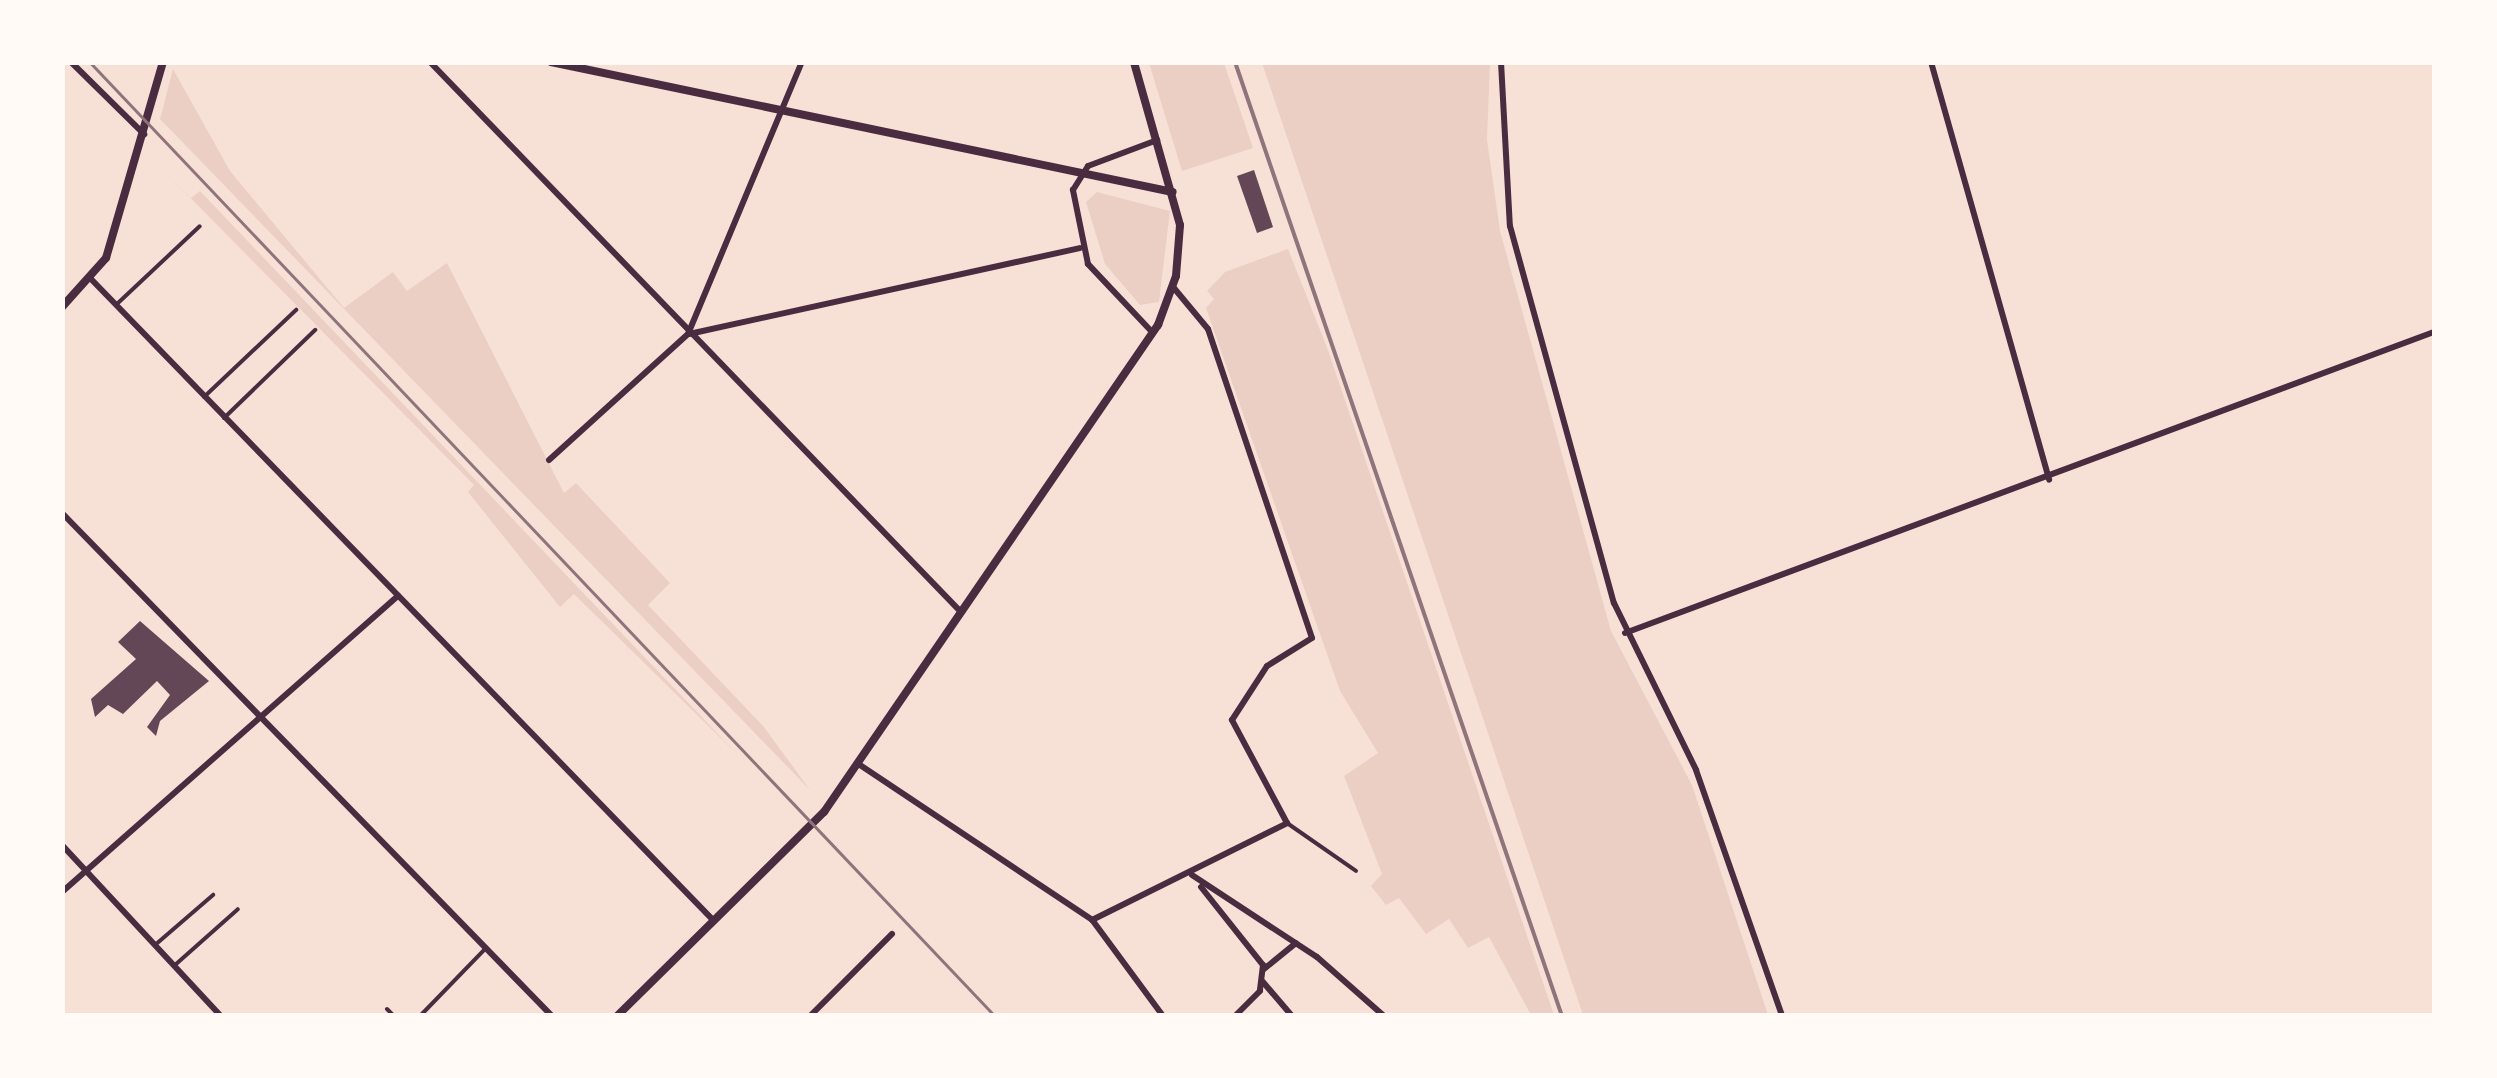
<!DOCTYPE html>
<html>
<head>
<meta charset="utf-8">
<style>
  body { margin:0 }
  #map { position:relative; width:2497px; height:1078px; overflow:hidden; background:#f7e1d7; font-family:"Alegreya Sans",sans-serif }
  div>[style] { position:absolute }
  .green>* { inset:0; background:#ebcfc5 }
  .building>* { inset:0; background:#644757 }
  .service>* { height:4px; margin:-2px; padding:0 2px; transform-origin:2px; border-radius:2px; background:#4a2c40 }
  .minor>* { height:6px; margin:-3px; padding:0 3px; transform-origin:3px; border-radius:3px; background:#4a2c40 }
  .tertiary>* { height:8px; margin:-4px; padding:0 4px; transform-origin:4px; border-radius:4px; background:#4a2c40 }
  .tram>* { height:2.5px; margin:-1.25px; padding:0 1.25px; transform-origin:1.25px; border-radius:1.25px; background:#8f747c }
  .rail>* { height:4px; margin:-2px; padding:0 2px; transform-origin:2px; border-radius:2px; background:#8f747c }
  span { translate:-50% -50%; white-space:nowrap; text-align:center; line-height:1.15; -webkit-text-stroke:9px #fffaf5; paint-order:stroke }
  .frame { position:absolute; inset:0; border:65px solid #fffaf5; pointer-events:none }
</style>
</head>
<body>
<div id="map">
  <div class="green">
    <i style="clip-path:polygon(1149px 63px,1224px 63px,1253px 148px,1182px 171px)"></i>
    <i style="clip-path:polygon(1262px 63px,1490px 63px,1487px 140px,1500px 231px,1611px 631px,1692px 785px,1768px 1015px,1583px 1015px)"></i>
    <i style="clip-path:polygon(173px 69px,230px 171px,344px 308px,393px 272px,407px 291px,447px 263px,564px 493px,576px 483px,670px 583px,648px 605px,764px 727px,810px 790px,160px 119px)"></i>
    <i style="clip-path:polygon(151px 158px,191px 198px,200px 191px,738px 755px,574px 594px,560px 607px,468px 492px,474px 485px)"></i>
    <i style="clip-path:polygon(1097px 192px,1170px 211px,1159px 302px,1140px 305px,1105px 264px,1086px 202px)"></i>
    <i style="clip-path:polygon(1288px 249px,1328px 350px,1554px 1015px,1531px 1015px,1489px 937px,1468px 948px,1449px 919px,1426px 934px,1399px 898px,1386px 905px,1371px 886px,1382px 874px,1344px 776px,1378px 753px,1340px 691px,1206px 308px,1214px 299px,1207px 291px,1225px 272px)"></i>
  </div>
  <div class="building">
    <i style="clip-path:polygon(1254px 170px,1273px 227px,1257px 233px,1237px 176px)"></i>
    <i style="clip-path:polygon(140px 621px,209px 681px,160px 721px,156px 736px,147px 727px,170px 695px,157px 681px,123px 714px,108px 705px,95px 717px,91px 699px,136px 659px,118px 642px)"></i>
  </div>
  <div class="service">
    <i style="left:62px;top:208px;width:1px"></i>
    <i style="left:118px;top:303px;width:112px;rotate:-43.2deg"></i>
    <i style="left:204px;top:397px;width:127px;rotate:-43.4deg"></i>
    <i style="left:224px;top:418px;width:127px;rotate:-44deg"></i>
    <i style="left:1287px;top:823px;width:84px;rotate:34.8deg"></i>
    <i style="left:155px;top:945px;width:77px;rotate:-40.8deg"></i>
    <i style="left:175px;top:965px;width:84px;rotate:-41.6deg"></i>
    <i style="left:387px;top:1009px;width:10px;rotate:45deg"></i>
    <i style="left:420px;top:1016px;width:95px;rotate:-45.9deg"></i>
  </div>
  <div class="minor">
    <i style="left:71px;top:62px;width:103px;rotate:44.6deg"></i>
    <i style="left:430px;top:62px;width:765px;rotate:46.01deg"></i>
    <i style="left:1501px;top:62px;width:164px;rotate:86.9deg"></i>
    <i style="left:1510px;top:226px;width:391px;rotate:74.6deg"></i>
    <i style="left:1614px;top:603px;width:186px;rotate:63.8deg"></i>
    <i style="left:1696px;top:770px;width:261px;rotate:70.7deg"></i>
    <i style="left:1931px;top:62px;width:434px;rotate:74.2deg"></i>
    <i style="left:91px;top:279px;width:893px;rotate:45.86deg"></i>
    <i style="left:1153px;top:333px;width:95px;rotate:-133.3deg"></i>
    <i style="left:1088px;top:264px;width:76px;rotate:-101.5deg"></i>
    <i style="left:1073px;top:190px;width:28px;rotate:-58deg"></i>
    <i style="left:1088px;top:166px;width:74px;rotate:-20.6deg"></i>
    <i style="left:689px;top:334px;width:400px;rotate:-12.4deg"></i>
    <i style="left:549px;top:460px;width:188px;rotate:-42.2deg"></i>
    <i style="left:688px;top:334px;width:295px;rotate:-67.3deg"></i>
    <i style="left:62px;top:513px;width:702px;rotate:45.75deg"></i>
    <i style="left:1625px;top:633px;width:863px;rotate:-20.41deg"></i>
    <i style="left:857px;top:763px;width:283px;rotate:33.7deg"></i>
    <i style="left:1092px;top:920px;width:218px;rotate:-26.4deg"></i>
    <i style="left:1287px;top:823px;width:117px;rotate:-118.1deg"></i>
    <i style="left:1232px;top:720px;width:64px;rotate:-57.1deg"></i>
    <i style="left:1267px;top:666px;width:53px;rotate:-31.9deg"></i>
    <i style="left:1312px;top:638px;width:326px;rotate:-108.6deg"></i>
    <i style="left:1208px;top:329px;width:53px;rotate:-129.7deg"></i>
    <i style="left:62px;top:845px;width:233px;rotate:47.1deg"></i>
    <i style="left:1192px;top:875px;width:149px;rotate:33.3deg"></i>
    <i style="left:1317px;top:957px;width:89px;rotate:41.4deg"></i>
    <i style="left:1201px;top:887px;width:100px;rotate:51.5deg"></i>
    <i style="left:1263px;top:965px;width:26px;rotate:97deg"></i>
    <i style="left:1260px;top:991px;width:35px;rotate:135deg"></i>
    <i style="left:62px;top:892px;width:448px;rotate:-41.4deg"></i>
    <i style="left:1093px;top:921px;width:118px;rotate:53.6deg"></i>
    <i style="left:1264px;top:969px;width:41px;rotate:-39.1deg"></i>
    <i style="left:1263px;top:982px;width:45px;rotate:49.5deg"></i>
    <i style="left:810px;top:1016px;width:116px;rotate:-45deg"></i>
  </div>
  <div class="tertiary">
    <i style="left:551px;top:62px;width:635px;rotate:11.81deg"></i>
    <i style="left:62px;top:307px;width:66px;rotate:-48.1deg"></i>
    <i style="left:106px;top:258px;width:204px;rotate:-73.8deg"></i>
    <i style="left:617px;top:1016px;width:291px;rotate:-44.6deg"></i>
    <i style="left:824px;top:812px;width:591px;rotate:-55.56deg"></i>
    <i style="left:1158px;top:325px;width:52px;rotate:-69.8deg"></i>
    <i style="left:1176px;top:276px;width:51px;rotate:-85.5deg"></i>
    <i style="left:1180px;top:225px;width:169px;rotate:-105.8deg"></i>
  </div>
  <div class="tram">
    <i style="left:90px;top:62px;width:1315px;rotate:46.51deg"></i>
  </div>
  <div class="rail">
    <i style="left:1235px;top:62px;width:1008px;rotate:71.08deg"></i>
  </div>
  <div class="frame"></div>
</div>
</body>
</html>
